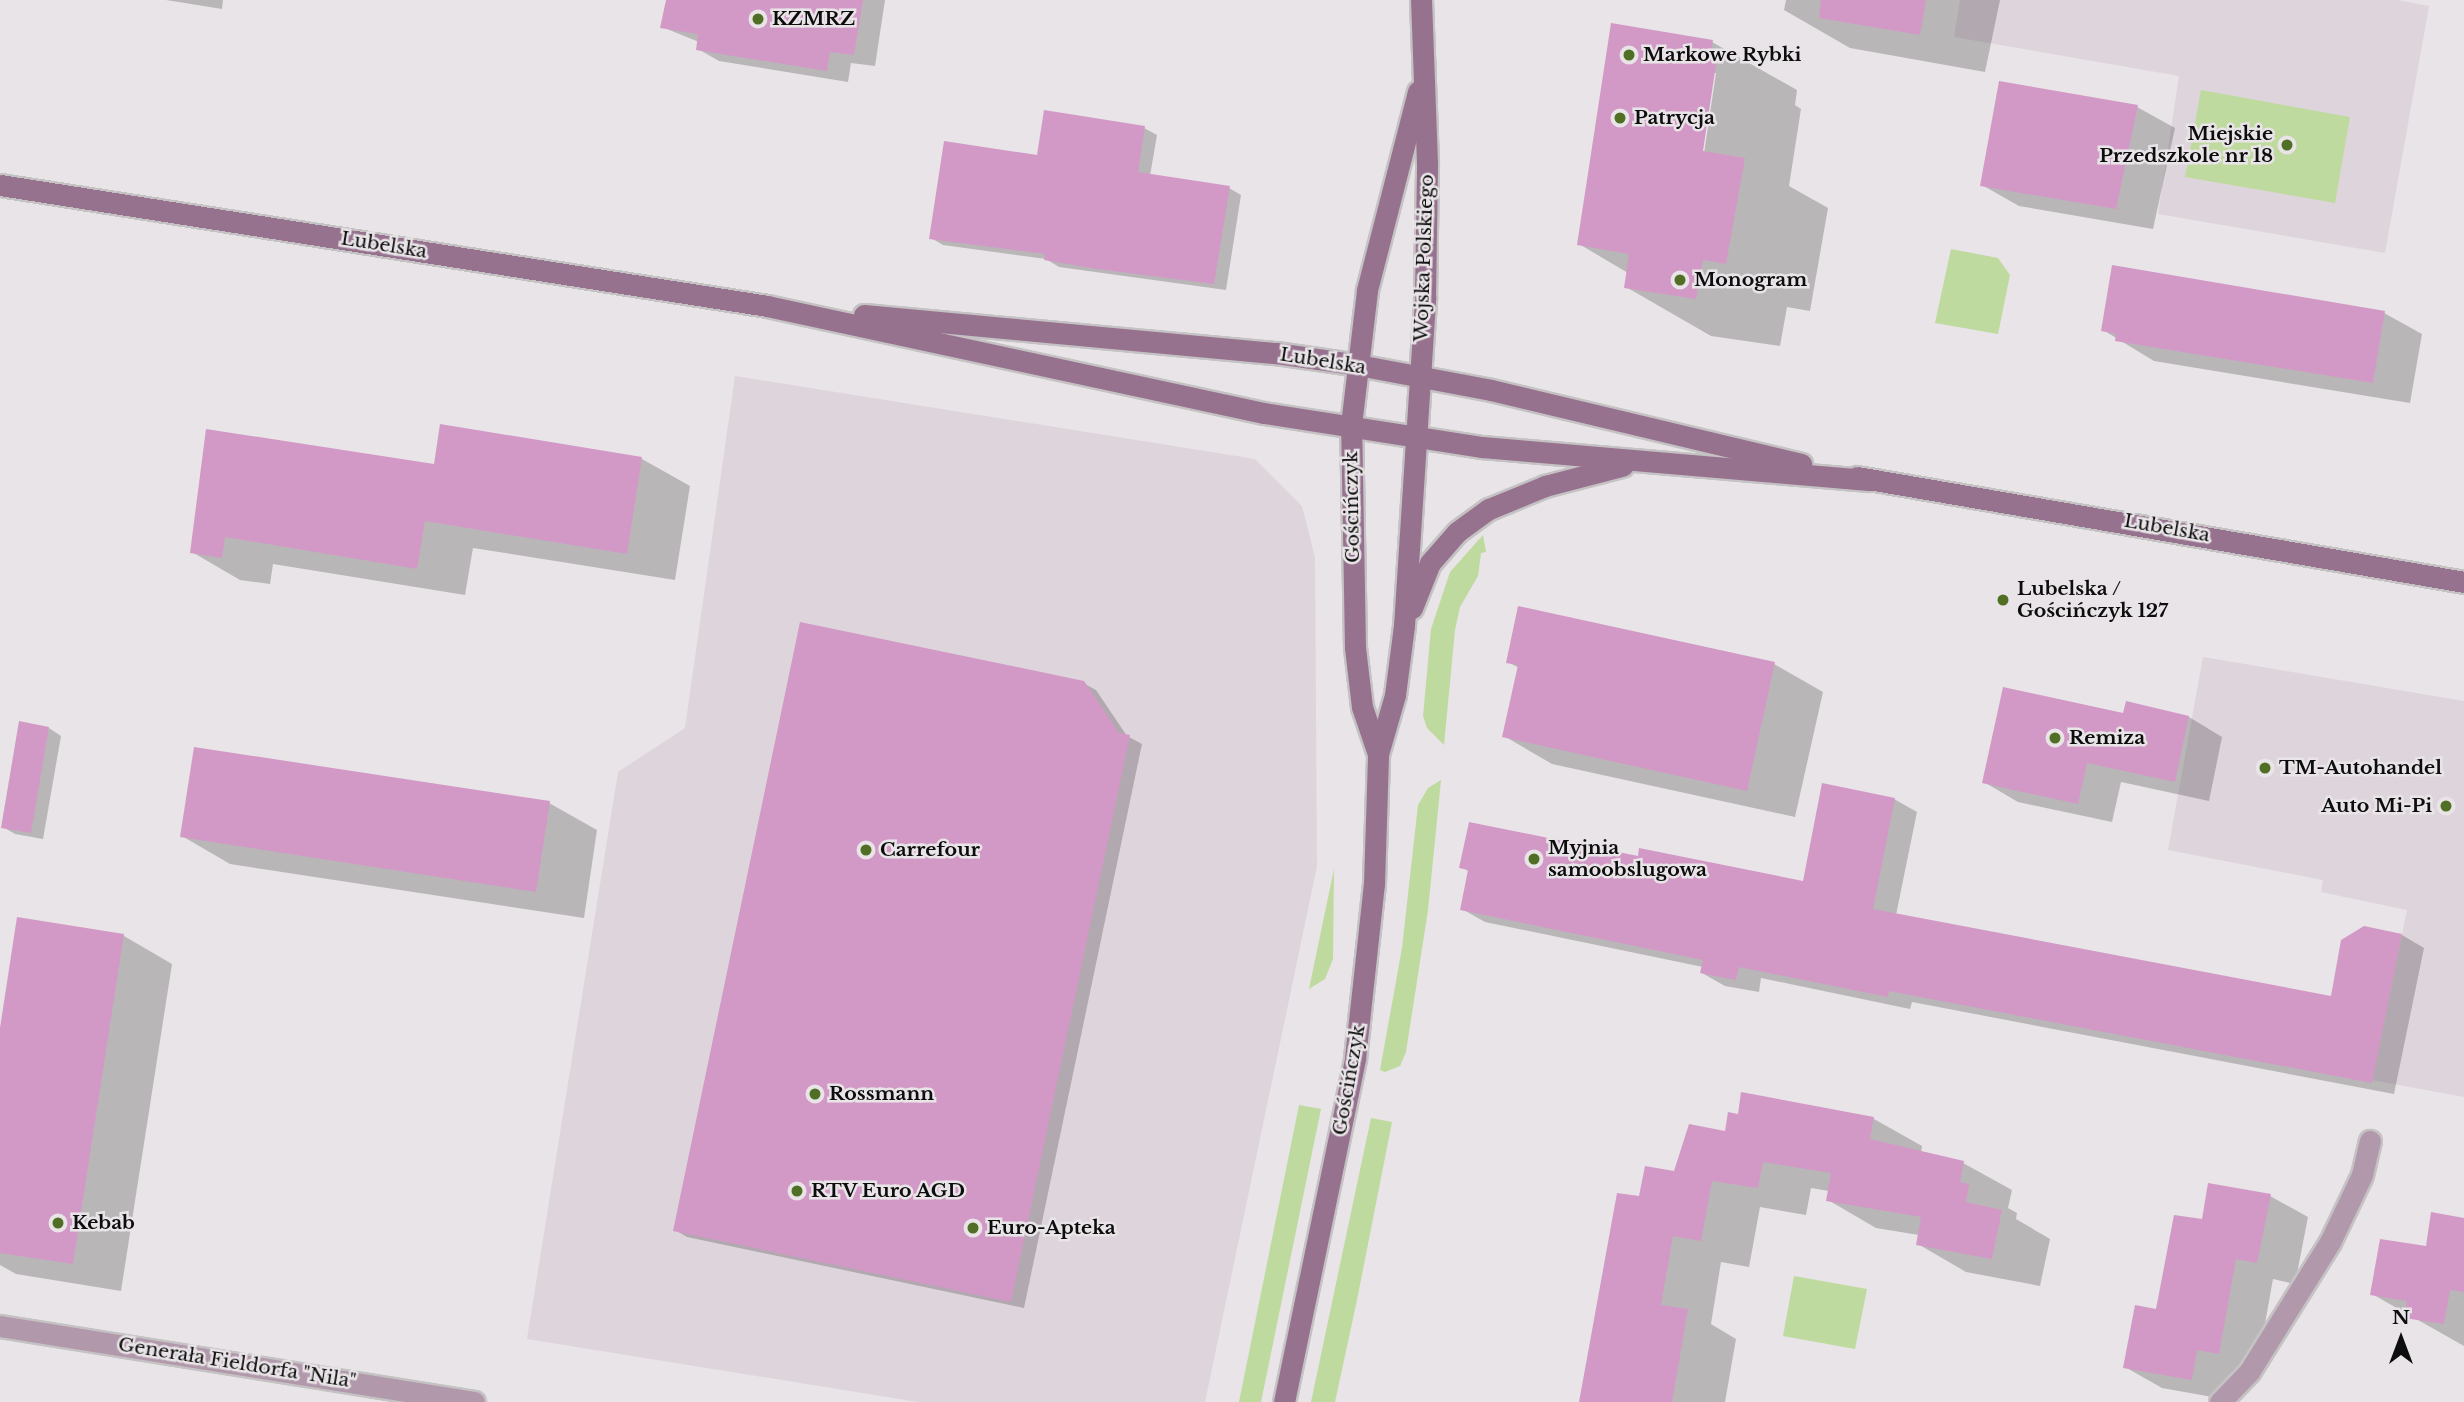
<!DOCTYPE html>
<html>
<head>
<meta charset="utf-8">
<style>
  body { margin:0 }
  #map { position:relative; width:2464px; height:1402px; overflow:hidden; background:#e8e4e7; font-family:"Libre Baskerville",serif }
  div>[style] { position:absolute }
  .built>* { inset:0; background:#ded4db }
  .green>* { inset:0; background:#bfda9f }
  .shadow>* { inset:0; background:#0003 }
  .building>* { inset:0; background:#d299c6 }
  .roads { filter:drop-shadow(2px 0 #c5c2c4) drop-shadow(-2px 0 #c5c2c4) drop-shadow(0 2px #c5c2c4) drop-shadow(0 -2px #c5c2c4) }
  .street>* { height:21px; margin:-10.5px; padding:0 10.5px; transform-origin:10.5px; border-radius:10.5px; background:#b198ab }
  .secondary>* { height:21px; margin:-10.5px; padding:0 10.5px; transform-origin:10.5px; border-radius:10.5px; background:#97728f }
  .dots>* { width:19px; height:19px; translate:-50% -50%; box-sizing:border-box; border:4px solid #e8e4e7; border-radius:50% }
  span { translate:-50% -50%; white-space:nowrap; text-align:center; line-height:1.15; -webkit-text-stroke:5px #e8e4e7; paint-order:stroke }
  .poi-label { font-size:19px; color:#0e0d0d; font-weight:700 }
  .left { translate:0 -50%; text-align:left }
  .right { translate:-100% -50%; text-align:right }
  .street-label { font-size:19px; color:#0e0d0d }
  .north { position:absolute; left:2366px; top:1304px; width:70px; height:70px; -webkit-text-stroke:5px #e8e4e7; paint-order:stroke; rotate:0deg; font-size:19px; font-weight:700; line-height:28px; text-align:center; color:#0e0d0d }
  .north::after { content:''; display:block; margin:auto; width:24px; height:32px; background:#0e0d0d; clip-path:polygon(50% 0,100% 100%,50% 72%,0 100%) }
</style>
</head>
<body>
<div id="map">
  <div class="built">
    <i style="clip-path:polygon(1960px 0,2397px 0,2429px 6px,2385px 253px,2158px 214px,2179px 76px,1954px 37px)"></i>
    <i style="clip-path:polygon(735px 376px,1255px 459px,1302px 506px,1315px 558px,1317px 866px,1205px 1402px,918px 1402px,527px 1339px,618px 772px,685px 728px)"></i>
    <i style="clip-path:polygon(2203px 657px,2464px 701px,2464px 1097px,2372px 1080px,2407px 910px,2321px 892px,2323px 880px,2168px 850px)"></i>
  </div>
  <div class="green">
    <i style="clip-path:polygon(2201px 90px,2350px 117px,2335px 203px,2185px 177px)"></i>
    <i style="clip-path:polygon(1951px 249px,1998px 258px,2010px 275px,1998px 334px,1935px 323px)"></i>
    <i style="clip-path:polygon(1483px 535px,1486px 552px,1481px 553px,1478px 576px,1460px 607px,1455px 630px,1444px 745px,1427px 728px,1423px 716px,1431px 629px,1450px 572px)"></i>
    <i style="clip-path:polygon(1441px 780px,1428px 910px,1406px 1052px,1400px 1066px,1385px 1072px,1380px 1070px,1402px 948px,1418px 805px,1428px 788px)"></i>
    <i style="clip-path:polygon(1334px 869px,1333px 959px,1325px 979px,1309px 989px)"></i>
    <i style="clip-path:polygon(1299px 1105px,1321px 1109px,1261px 1402px,1239px 1402px)"></i>
    <i style="clip-path:polygon(1371px 1118px,1392px 1122px,1357px 1300px,1335px 1402px,1311px 1402px)"></i>
    <i style="clip-path:polygon(1794px 1276px,1867px 1289px,1855px 1349px,1783px 1336px)"></i>
  </div>
  <div class="shadow">
    <i style="clip-path:polygon(166px 0,223px 0,222px 9px)"></i>
    <i style="clip-path:polygon(667px 0,885px 0,875px 66px,851px 63px,848px 82px,719px 61px,698px 49px,699px 42px,662px 27px)"></i>
    <i style="clip-path:polygon(1786px 0,2000px 0,1985px 72px,1850px 48px,1784px 10px)"></i>
    <i style="clip-path:polygon(evenodd,1712px 42px,1797px 90px,1795px 105px,1801px 109px,1789px 186px,1828px 208px,1810px 311px,1787px 307px,1780px 346px,1711px 336px,1626px 287px,1628px 273px,1579px 244px,1712px 42px,1713px 73px,1716px 73px,1703px 160px,1699px 160px,1713px 73px)"></i>
    <i style="clip-path:polygon(2137px 107px,2175px 128px,2153px 229px,2019px 206px,1982px 185px)"></i>
    <i style="clip-path:polygon(1144px 128px,1157px 135px,1150px 176px,1229px 188px,1241px 195px,1226px 290px,1059px 267px,1046px 259px,943px 245px,931px 238px)"></i>
    <i style="clip-path:polygon(2384px 313px,2422px 334px,2410px 403px,2154px 361px,2103px 330px)"></i>
    <i style="clip-path:polygon(441px 426px,642px 459px,690px 486px,675px 580px,473px 548px,465px 595px,273px 564px,270px 584px,240px 580px,192px 552px,208px 431px,435px 466px)"></i>
    <i style="clip-path:polygon(1508px 662px,1774px 664px,1823px 692px,1795px 817px,1552px 764px,1504px 736px,1519px 668px)"></i>
    <i style="clip-path:polygon(1083px 683px,1096px 690px,1127px 736px,1142px 744px,1024px 1308px,687px 1237px,675px 1230px)"></i>
    <i style="clip-path:polygon(2189px 717px,2222px 737px,2209px 801px,2121px 782px,2112px 822px,2018px 802px,1984px 782px)"></i>
    <i style="clip-path:polygon(49px 728px,61px 736px,43px 839px,15px 834px,3px 827px)"></i>
    <i style="clip-path:polygon(1894px 799px,1917px 812px,1896px 915px,2333px 998px,2402px 935px,2424px 948px,2394px 1094px,1912px 1002px,1910px 1009px,1761px 978px,1759px 992px,1725px 986px,1702px 973px,1703px 967px,1485px 922px,1462px 909px,1470px 872px,1461px 867px,1639px 858px,1804px 883px)"></i>
    <i style="clip-path:polygon(549px 803px,597px 830px,584px 918px,230px 864px,182px 836px)"></i>
    <i style="clip-path:polygon(19px 919px,124px 936px,172px 964px,121px 1291px,16px 1274px,0 1265px,0 1040px)"></i>
    <i style="clip-path:polygon(1743px 1094px,1874px 1119px,1922px 1146px,1921px 1153px,1963px 1163px,2012px 1190px,2008px 1208px,2017px 1213px,2016px 1219px,2050px 1239px,2040px 1286px,1966px 1272px,1918px 1244px,1919px 1235px,1876px 1228px,1828px 1200px,1829px 1191px,1811px 1188px,1806px 1215px,1760px 1207px,1749px 1267px,1721px 1262px,1711px 1324px,1736px 1339px,1725px 1402px,1581px 1402px,1640px 1198px,1727px 1133px,1739px 1116px)"></i>
    <i style="clip-path:polygon(2270px 1196px,2308px 1217px,2295px 1284px,2273px 1279px,2256px 1374px,2234px 1370px,2229px 1400px,2162px 1388px,2125px 1367px,2158px 1311px)"></i>
    <i style="clip-path:polygon(2464px 1220px,2464px 1346px,2372px 1294px)"></i>
  </div>
  <div class="building">
    <i style="clip-path:polygon(666px 0,863px 0,854px 55px,830px 52px,827px 71px,696px 50px,698px 34px,660px 28px)"></i>
    <i style="clip-path:polygon(1821px 0,1926px 0,1920px 35px,1819px 18px)"></i>
    <i style="clip-path:polygon(1611px 23px,1713px 40px,1710px 57px,1717px 58px,1703px 151px,1745px 158px,1726px 264px,1703px 260px,1696px 299px,1624px 288px,1629px 254px,1577px 245px)"></i>
    <i style="clip-path:polygon(1999px 81px,2138px 105px,2116px 209px,1980px 186px)"></i>
    <i style="clip-path:polygon(1044px 110px,1145px 126px,1138px 172px,1230px 186px,1214px 284px,1097px 269px,1044px 260px,1045px 254px,929px 239px,944px 141px,1037px 155px)"></i>
    <i style="clip-path:polygon(2112px 265px,2385px 311px,2373px 383px,2115px 341px,2116px 334px,2101px 331px)"></i>
    <i style="clip-path:polygon(440px 424px,642px 457px,627px 554px,425px 521px,417px 569px,225px 537px,222px 558px,190px 553px,206px 429px,434px 464px)"></i>
    <i style="clip-path:polygon(1518px 606px,1775px 662px,1747px 791px,1502px 737px,1518px 665px,1506px 663px)"></i>
    <i style="clip-path:polygon(800px 622px,1084px 681px,1119px 733px,1130px 735px,1011px 1302px,673px 1231px)"></i>
    <i style="clip-path:polygon(2003px 687px,2123px 713px,2126px 701px,2189px 716px,2175px 782px,2087px 763px,2078px 804px,1982px 783px)"></i>
    <i style="clip-path:polygon(19px 721px,49px 727px,31px 833px,1px 828px)"></i>
    <i style="clip-path:polygon(194px 747px,550px 801px,536px 892px,180px 837px)"></i>
    <i style="clip-path:polygon(1822px 783px,1895px 798px,1873px 909px,2331px 996px,2341px 940px,2364px 926px,2402px 934px,2372px 1083px,1889px 991px,1888px 997px,1739px 967px,1736px 980px,1700px 973px,1703px 960px,1460px 910px,1468px 870px,1459px 868px,1469px 822px,1638px 856px,1639px 848px,1803px 881px)"></i>
    <i style="clip-path:polygon(17px 917px,124px 934px,73px 1264px,0 1253px,0 1028px)"></i>
    <i style="clip-path:polygon(1741px 1092px,1874px 1117px,1870px 1139px,1964px 1161px,1960px 1182px,1969px 1184px,1966px 1202px,2002px 1210px,1992px 1259px,1916px 1245px,1921px 1217px,1826px 1201px,1831px 1173px,1763px 1162px,1758px 1188px,1712px 1181px,1701px 1241px,1673px 1236px,1661px 1305px,1688px 1309px,1672px 1402px,1579px 1402px,1617px 1193px,1639px 1196px,1645px 1166px,1674px 1171px,1689px 1124px,1725px 1131px,1728px 1112px,1738px 1114px)"></i>
    <i style="clip-path:polygon(2208px 1183px,2271px 1194px,2257px 1263px,2236px 1259px,2219px 1354px,2197px 1350px,2192px 1380px,2123px 1368px,2135px 1305px,2156px 1309px,2174px 1215px,2202px 1219px)"></i>
    <i style="clip-path:polygon(2431px 1212px,2464px 1218px,2464px 1292px,2450px 1290px,2444px 1324px,2404px 1318px,2407px 1301px,2370px 1295px,2380px 1239px,2426px 1246px)"></i>
  </div>
  <div class="roads">
    <div class="street">
      <i style="left:0;top:1326px;width:480px;rotate:9.1deg"></i>
      <i style="left:2220px;top:1402px;width:42px;rotate:-46deg"></i>
      <i style="left:2249px;top:1372px;width:153px;rotate:-58.1deg"></i>
      <i style="left:2330px;top:1242px;width:74px;rotate:-64.5deg"></i>
      <i style="left:2362px;top:1175px;width:35px;rotate:-77deg"></i>
    </div>
    <div class="secondary">
      <i style="left:0;top:185px;width:776px;rotate:8.96deg"></i>
      <i style="left:767px;top:306px;width:508px;rotate:12.15deg"></i>
      <i style="left:1264px;top:413px;width:221px;rotate:8.9deg"></i>
      <i style="left:1482px;top:447px;width:388px;rotate:4.9deg"></i>
      <i style="left:864px;top:315px;width:414px;rotate:5.3deg"></i>
      <i style="left:1276px;top:353px;width:83px;rotate:8.3deg"></i>
      <i style="left:1358px;top:365px;width:135px;rotate:10.6deg"></i>
      <i style="left:1491px;top:390px;width:319px;rotate:13.4deg"></i>
      <i style="left:1857px;top:477px;width:616px;rotate:9.81deg"></i>
      <i style="left:1412px;top:608px;width:48px;rotate:-68.2deg"></i>
      <i style="left:1430px;top:563px;width:41px;rotate:-48.9deg"></i>
      <i style="left:1457px;top:532px;width:39px;rotate:-36deg"></i>
      <i style="left:1489px;top:509px;width:61px;rotate:-22.3deg"></i>
      <i style="left:1545px;top:486px;width:80px;rotate:-14.6deg"></i>
      <i style="left:1378px;top:754px;width:50px;rotate:-108.8deg"></i>
      <i style="left:1362px;top:707px;width:60px;rotate:-96.7deg"></i>
      <i style="left:1355px;top:647px;width:222px;rotate:-91deg"></i>
      <i style="left:1351px;top:425px;width:136px;rotate:-83.2deg"></i>
      <i style="left:1367px;top:290px;width:205px;rotate:-75.6deg"></i>
      <i style="left:1284px;top:1402px;width:351px;rotate:-78.3deg"></i>
      <i style="left:1355px;top:1058px;width:175px;rotate:-83.8deg"></i>
      <i style="left:1374px;top:884px;width:130px;rotate:-88.2deg"></i>
      <i style="left:1378px;top:754px;width:61px;rotate:-73.9deg"></i>
      <i style="left:1395px;top:695px;width:70px;rotate:-82.6deg"></i>
      <i style="left:1404px;top:626px;width:330px;rotate:-86.3deg"></i>
      <i style="left:1425px;top:297px;width:134px;rotate:-89.1deg"></i>
      <i style="left:1427px;top:163px;width:163px;rotate:-92.1deg"></i>
    </div>
  </div>
  <div class="dots">
    <i style="left:758px;top:19px;background:#516f24"></i>
    <i style="left:1629px;top:55px;background:#516f24"></i>
    <i style="left:1620px;top:118px;background:#516f24"></i>
    <i style="left:2287px;top:145px;background:#516f24"></i>
    <i style="left:1680px;top:280px;background:#516f24"></i>
    <i style="left:2003px;top:600px;background:#516f24"></i>
    <i style="left:2055px;top:738px;background:#516f24"></i>
    <i style="left:2265px;top:768px;background:#516f24"></i>
    <i style="left:2446px;top:806px;background:#516f24"></i>
    <i style="left:866px;top:850px;background:#516f24"></i>
    <i style="left:1534px;top:859px;background:#516f24"></i>
    <i style="left:815px;top:1094px;background:#516f24"></i>
    <i style="left:797px;top:1191px;background:#516f24"></i>
    <i style="left:58px;top:1223px;background:#516f24"></i>
    <i style="left:973px;top:1228px;background:#516f24"></i>
  </div>
  <div class="poi-label">
    <span class="left" style="left:772px;top:19px">KZMRZ</span>
    <span class="left" style="left:1643px;top:55px">Markowe Rybki</span>
    <span class="left" style="left:1634px;top:118px">Patrycja</span>
    <span class="right" style="left:2273px;top:145px">Miejskie<br>Przedszkole nr 18</span>
    <span class="left" style="left:1694px;top:280px">Monogram</span>
    <span class="left" style="left:2017px;top:600px">Lubelska /<br>Gościńczyk 127</span>
    <span class="left" style="left:2069px;top:738px">Remiza</span>
    <span class="left" style="left:2279px;top:768px">TM-Autohandel</span>
    <span class="right" style="left:2432px;top:806px">Auto Mi-Pi</span>
    <span class="left" style="left:1548px;top:859px">Myjnia<br>samoobslugowa</span>
    <span class="left" style="left:880px;top:850px">Carrefour</span>
    <span class="left" style="left:829px;top:1094px">Rossmann</span>
    <span class="left" style="left:811px;top:1191px">RTV Euro AGD</span>
    <span class="left" style="left:72px;top:1223px">Kebab</span>
    <span class="left" style="left:987px;top:1228px">Euro-Apteka</span>
  </div>
  <div class="street-label">
    <span style="left:384px;top:245px;rotate:9deg">Lubelska</span>
    <span style="left:1424px;top:258px;rotate:-88deg">Wojska Polskiego</span>
    <span style="left:1323px;top:361px;rotate:9deg">Lubelska</span>
    <span style="left:1352px;top:507px;rotate:-91deg">Gościńczyk</span>
    <span style="left:2167px;top:528px;rotate:10deg">Lubelska</span>
    <span style="left:1349px;top:1080px;rotate:-80deg">Gościńczyk</span>
    <span style="left:237px;top:1363px;rotate:9deg">Generała Fieldorfa "Nila"</span>
  </div>
  <div class="north">N</div>
</div>
</body>
</html>
